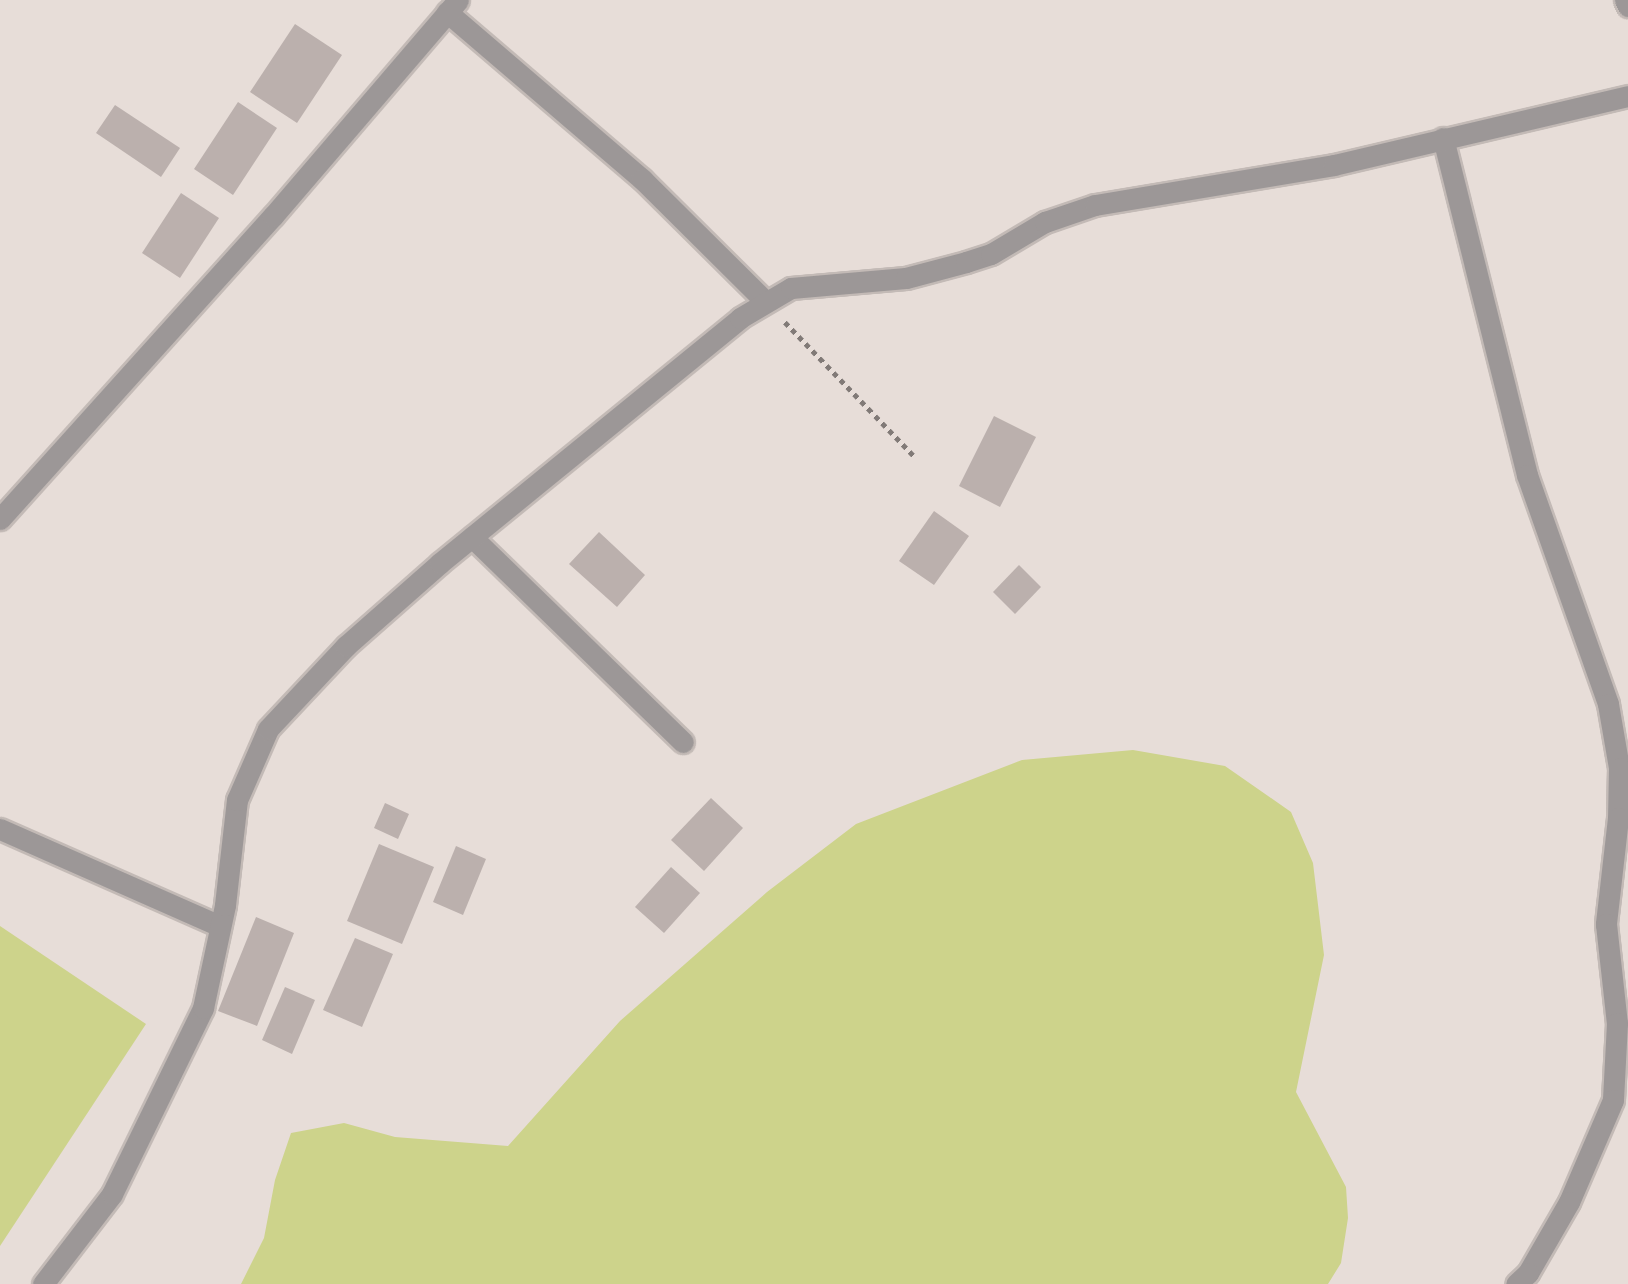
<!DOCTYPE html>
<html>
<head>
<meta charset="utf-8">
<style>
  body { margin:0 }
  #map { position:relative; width:1628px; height:1284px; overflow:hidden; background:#e7ddd8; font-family:"Work Sans",sans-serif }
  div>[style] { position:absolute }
  .green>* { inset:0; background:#cdd38b }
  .building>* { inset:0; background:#bbb0ad }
  .path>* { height:4.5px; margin-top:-2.25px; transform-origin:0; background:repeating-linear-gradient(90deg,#817a77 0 5px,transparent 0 10px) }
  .roads { filter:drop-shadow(2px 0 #c3bab6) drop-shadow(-2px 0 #c3bab6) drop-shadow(0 2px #c3bab6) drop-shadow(0 -2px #c3bab6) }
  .minor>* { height:21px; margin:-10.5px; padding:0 10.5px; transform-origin:10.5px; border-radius:10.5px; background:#9c9797 }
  span { translate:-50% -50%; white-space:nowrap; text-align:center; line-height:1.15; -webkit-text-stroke:5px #e7ddd8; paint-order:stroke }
</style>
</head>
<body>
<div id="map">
  <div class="green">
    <i style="clip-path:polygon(1133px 750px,1225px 766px,1291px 812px,1313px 863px,1324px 955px,1296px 1092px,1346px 1187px,1348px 1218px,1341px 1263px,1328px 1284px,241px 1284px,264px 1238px,275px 1180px,291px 1133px,344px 1123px,395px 1137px,508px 1146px,620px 1021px,767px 892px,856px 824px,1022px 760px)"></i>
    <i style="clip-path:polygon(0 926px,146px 1024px,0 1246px)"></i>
  </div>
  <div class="building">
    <i style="clip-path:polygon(295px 24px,342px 55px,297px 123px,250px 92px)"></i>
    <i style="clip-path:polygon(238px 102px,277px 128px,233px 195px,194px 169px)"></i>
    <i style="clip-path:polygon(115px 105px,180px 148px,161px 177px,96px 133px)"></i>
    <i style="clip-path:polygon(181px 193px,219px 218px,180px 278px,142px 253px)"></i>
    <i style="clip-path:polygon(994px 416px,1036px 437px,1000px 507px,959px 486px)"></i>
    <i style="clip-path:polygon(934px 511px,969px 536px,934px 585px,899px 561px)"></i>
    <i style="clip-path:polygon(599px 532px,645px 575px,617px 607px,569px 564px)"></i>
    <i style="clip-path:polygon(1019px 565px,1041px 587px,1015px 614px,993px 592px)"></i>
    <i style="clip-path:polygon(711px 798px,743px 828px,704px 871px,671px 840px)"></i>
    <i style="clip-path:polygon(385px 803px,409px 814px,398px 839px,374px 828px)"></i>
    <i style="clip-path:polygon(379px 844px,434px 867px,402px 944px,347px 921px)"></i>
    <i style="clip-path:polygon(456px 846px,486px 859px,463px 915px,433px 902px)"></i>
    <i style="clip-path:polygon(671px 867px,700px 893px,664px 933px,635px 907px)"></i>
    <i style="clip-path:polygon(256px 917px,294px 933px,257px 1026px,218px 1011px)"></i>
    <i style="clip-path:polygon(355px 938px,393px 954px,362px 1027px,323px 1010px)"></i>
    <i style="clip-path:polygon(285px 987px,315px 1000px,292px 1054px,262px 1040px)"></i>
  </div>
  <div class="path">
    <i style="left:785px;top:322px;width:189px;rotate:46.1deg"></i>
  </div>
  <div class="roads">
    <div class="minor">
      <i style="left:1625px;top:0;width:7px;rotate:63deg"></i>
      <i style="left:447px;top:12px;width:257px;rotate:40.6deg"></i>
      <i style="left:642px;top:179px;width:173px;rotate:44.8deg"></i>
      <i style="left:1443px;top:138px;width:347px;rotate:76deg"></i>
      <i style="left:1527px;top:475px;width:243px;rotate:70.5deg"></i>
      <i style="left:1608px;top:704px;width:65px;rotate:80.2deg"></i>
      <i style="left:1619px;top:768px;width:50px;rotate:91.1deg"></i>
      <i style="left:1618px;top:818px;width:107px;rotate:96.5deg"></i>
      <i style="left:1606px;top:924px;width:100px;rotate:83.7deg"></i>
      <i style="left:1617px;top:1023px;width:77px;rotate:93deg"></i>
      <i style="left:1613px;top:1100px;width:111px;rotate:113.3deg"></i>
      <i style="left:1569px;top:1202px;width:82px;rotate:120deg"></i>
      <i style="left:1528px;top:1273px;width:16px;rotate:137deg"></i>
      <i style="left:0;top:519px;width:408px;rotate:-48deg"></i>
      <i style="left:273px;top:216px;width:284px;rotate:-49.4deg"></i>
      <i style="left:472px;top:537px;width:294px;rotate:44.2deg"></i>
      <i style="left:0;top:829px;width:240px;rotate:23.8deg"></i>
      <i style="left:43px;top:1284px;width:113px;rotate:-52.5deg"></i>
      <i style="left:112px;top:1194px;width:207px;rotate:-63.9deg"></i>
      <i style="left:203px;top:1008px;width:105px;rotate:-77.9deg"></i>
      <i style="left:225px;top:905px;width:106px;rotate:-83.5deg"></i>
      <i style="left:237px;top:800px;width:77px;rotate:-66.4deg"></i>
      <i style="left:268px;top:729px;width:114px;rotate:-46.8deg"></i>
      <i style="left:346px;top:646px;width:125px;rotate:-41.4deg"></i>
      <i style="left:440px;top:563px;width:387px;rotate:-39.2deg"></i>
      <i style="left:740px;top:318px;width:59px;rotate:-30.5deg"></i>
      <i style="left:791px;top:288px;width:115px;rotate:-5deg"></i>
      <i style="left:906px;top:278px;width:62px;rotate:-14.9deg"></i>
      <i style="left:966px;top:262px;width:26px;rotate:-18deg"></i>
      <i style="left:991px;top:254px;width:63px;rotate:-30.7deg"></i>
      <i style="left:1045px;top:222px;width:53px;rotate:-18.8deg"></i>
      <i style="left:1095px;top:205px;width:242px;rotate:-9.5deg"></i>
      <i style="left:1334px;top:165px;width:302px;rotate:-13.2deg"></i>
    </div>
  </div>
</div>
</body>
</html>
